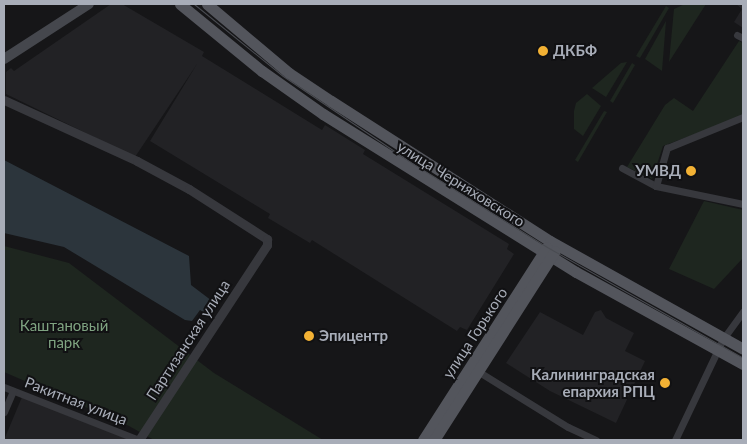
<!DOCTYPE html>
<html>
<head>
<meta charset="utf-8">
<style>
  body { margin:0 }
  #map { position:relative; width:747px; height:444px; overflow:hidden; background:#161618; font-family:Lato,sans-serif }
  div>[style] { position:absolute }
  .built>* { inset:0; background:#222225 }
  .green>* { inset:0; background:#1e261f }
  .water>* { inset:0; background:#2c353c }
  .minor>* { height:7px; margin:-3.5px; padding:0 3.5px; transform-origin:3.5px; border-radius:3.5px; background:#37383d }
  .tertiary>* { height:9px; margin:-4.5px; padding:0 4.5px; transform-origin:4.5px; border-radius:4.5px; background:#37383d }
  .secondary>* { height:10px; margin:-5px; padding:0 5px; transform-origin:5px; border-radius:5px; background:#45474d }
  .primary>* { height:11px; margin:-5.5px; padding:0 5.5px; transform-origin:5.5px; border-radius:5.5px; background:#53555c }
  .tram>* { height:1px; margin:-0.5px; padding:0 0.5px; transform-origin:0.5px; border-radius:0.5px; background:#4a4c52 }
  .dots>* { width:14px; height:14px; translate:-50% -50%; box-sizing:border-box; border:2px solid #111113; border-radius:50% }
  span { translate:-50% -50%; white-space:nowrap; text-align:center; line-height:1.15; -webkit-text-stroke:4px #111113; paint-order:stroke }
  .poi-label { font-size:15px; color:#a8adb8; font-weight:700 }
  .left { translate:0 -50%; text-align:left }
  .right { translate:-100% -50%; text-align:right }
  .street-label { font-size:15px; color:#a8adb8 }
  .park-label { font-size:15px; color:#7fa381 }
  .frame { position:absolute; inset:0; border:5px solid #a8adb8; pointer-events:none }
</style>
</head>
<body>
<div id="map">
  <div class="built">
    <i style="clip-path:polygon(111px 4px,122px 4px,204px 52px,202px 56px,322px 130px,325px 125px,365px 150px,363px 154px,509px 244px,507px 249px,514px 254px,467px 330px,460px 327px,457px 331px,312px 240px,310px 243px,268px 218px,270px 214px,150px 141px,197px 64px,135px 157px,6px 94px,6px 72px,11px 68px,14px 71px)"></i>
    <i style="clip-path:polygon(736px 4px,743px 4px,743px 28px,734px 22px,742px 9px)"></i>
    <i style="clip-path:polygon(601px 310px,606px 318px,634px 333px,625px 351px,645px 361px,616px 423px,550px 391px,506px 363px,540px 312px,583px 335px,595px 312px)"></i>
    <i style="clip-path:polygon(22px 397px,129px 439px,129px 440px,4px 440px)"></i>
  </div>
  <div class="green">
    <i style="clip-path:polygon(685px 4px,706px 4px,669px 62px,674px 9px)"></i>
    <i style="clip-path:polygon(666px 6px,669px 8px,640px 58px,636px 56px)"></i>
    <i style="clip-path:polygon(666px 21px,662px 71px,645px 59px)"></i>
    <i style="clip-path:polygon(739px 41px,743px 43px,743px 116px,663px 146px,652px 179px,627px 167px,665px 105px,674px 98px,693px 111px)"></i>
    <i style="clip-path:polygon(627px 62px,606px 97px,592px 88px,621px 63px)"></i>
    <i style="clip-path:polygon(632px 63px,635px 65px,613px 103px,610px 101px)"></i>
    <i style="clip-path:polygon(587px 94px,601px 106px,583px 136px,574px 129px,574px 111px,576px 103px)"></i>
    <i style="clip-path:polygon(604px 111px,607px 112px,578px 162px,575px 160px)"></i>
    <i style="clip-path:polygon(704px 201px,743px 210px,743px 258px,714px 289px,669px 269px)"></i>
    <i style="clip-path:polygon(4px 246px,69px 263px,214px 373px,323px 440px,154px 440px,129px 426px,4px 372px)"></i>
  </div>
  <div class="water">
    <i style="clip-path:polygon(4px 160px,189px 256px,191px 285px,216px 304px,208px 315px,200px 310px,192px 321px,185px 320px,64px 247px,4px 233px)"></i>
  </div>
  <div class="minor">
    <i style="left:737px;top:35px;width:7px;rotate:27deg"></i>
    <i style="left:622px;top:168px;width:38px;rotate:28deg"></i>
    <i style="left:656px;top:186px;width:89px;rotate:11.7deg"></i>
    <i style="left:656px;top:186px;width:40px;rotate:-74deg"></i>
    <i style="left:667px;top:148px;width:82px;rotate:-22.2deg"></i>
    <i style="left:476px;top:370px;width:108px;rotate:31.8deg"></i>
    <i style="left:568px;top:427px;width:31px;rotate:25deg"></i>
    <i style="left:4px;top:387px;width:145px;rotate:21.4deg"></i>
    <i style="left:4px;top:412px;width:23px;rotate:-67deg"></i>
    <i style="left:675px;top:440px;width:112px;rotate:-64.6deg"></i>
    <i style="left:723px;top:339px;width:34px;rotate:-54deg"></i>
  </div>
  <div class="tertiary">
    <i style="left:4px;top:100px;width:146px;rotate:24.6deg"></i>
    <i style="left:137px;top:161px;width:59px;rotate:28.3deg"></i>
    <i style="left:189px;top:189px;width:93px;rotate:32.7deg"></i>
    <i style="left:267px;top:239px;width:6px;rotate:90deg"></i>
    <i style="left:267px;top:245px;width:233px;rotate:123.3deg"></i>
  </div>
  <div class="secondary">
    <i style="left:4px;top:59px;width:101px;rotate:-32.9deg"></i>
  </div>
  <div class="primary">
    <i style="left:180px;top:4px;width:106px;rotate:39.3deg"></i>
    <i style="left:262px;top:71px;width:75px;rotate:35.2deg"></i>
    <i style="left:323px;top:114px;width:298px;rotate:32deg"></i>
    <i style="left:576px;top:272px;width:191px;rotate:28.9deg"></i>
    <i style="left:207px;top:4px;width:107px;rotate:40.1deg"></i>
    <i style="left:289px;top:73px;width:50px;rotate:33.7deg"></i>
    <i style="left:331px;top:101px;width:260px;rotate:32.6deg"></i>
    <i style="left:550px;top:241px;width:221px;rotate:29.2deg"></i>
    <i style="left:423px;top:440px;width:229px;rotate:-57.3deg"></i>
    <i style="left:434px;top:440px;width:224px;rotate:-57.4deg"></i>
  </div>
  <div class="tram">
    <i style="left:194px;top:4px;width:114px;rotate:39deg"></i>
    <i style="left:283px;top:76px;width:156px;rotate:34deg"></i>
    <i style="left:412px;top:163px;width:159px;rotate:31.9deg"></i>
    <i style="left:547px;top:247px;width:225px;rotate:29.5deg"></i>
  </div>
  <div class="dots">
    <i style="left:543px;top:51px;background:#f2b134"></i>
    <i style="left:691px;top:171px;background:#f2b134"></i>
    <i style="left:309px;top:336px;background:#f2b134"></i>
    <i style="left:665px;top:383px;background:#f2b134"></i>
  </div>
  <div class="poi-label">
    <span class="left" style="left:553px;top:51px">ДКБФ</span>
    <span class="right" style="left:681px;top:171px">УМВД</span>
    <span class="left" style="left:319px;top:336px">Эпицентр</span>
    <span class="right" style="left:655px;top:383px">Калининградская<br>епархия РПЦ</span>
  </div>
  <div class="street-label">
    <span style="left:461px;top:184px;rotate:32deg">улица Черняховского</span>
    <span style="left:475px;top:333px;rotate:-57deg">улица Горького</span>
    <span style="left:188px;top:340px;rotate:-57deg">Партизанская улица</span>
    <span style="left:76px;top:401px;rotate:21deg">Ракитная улица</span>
  </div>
  <div class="park-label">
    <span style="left:64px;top:334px">Каштановый<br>парк</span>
  </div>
  <div class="frame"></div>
</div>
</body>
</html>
